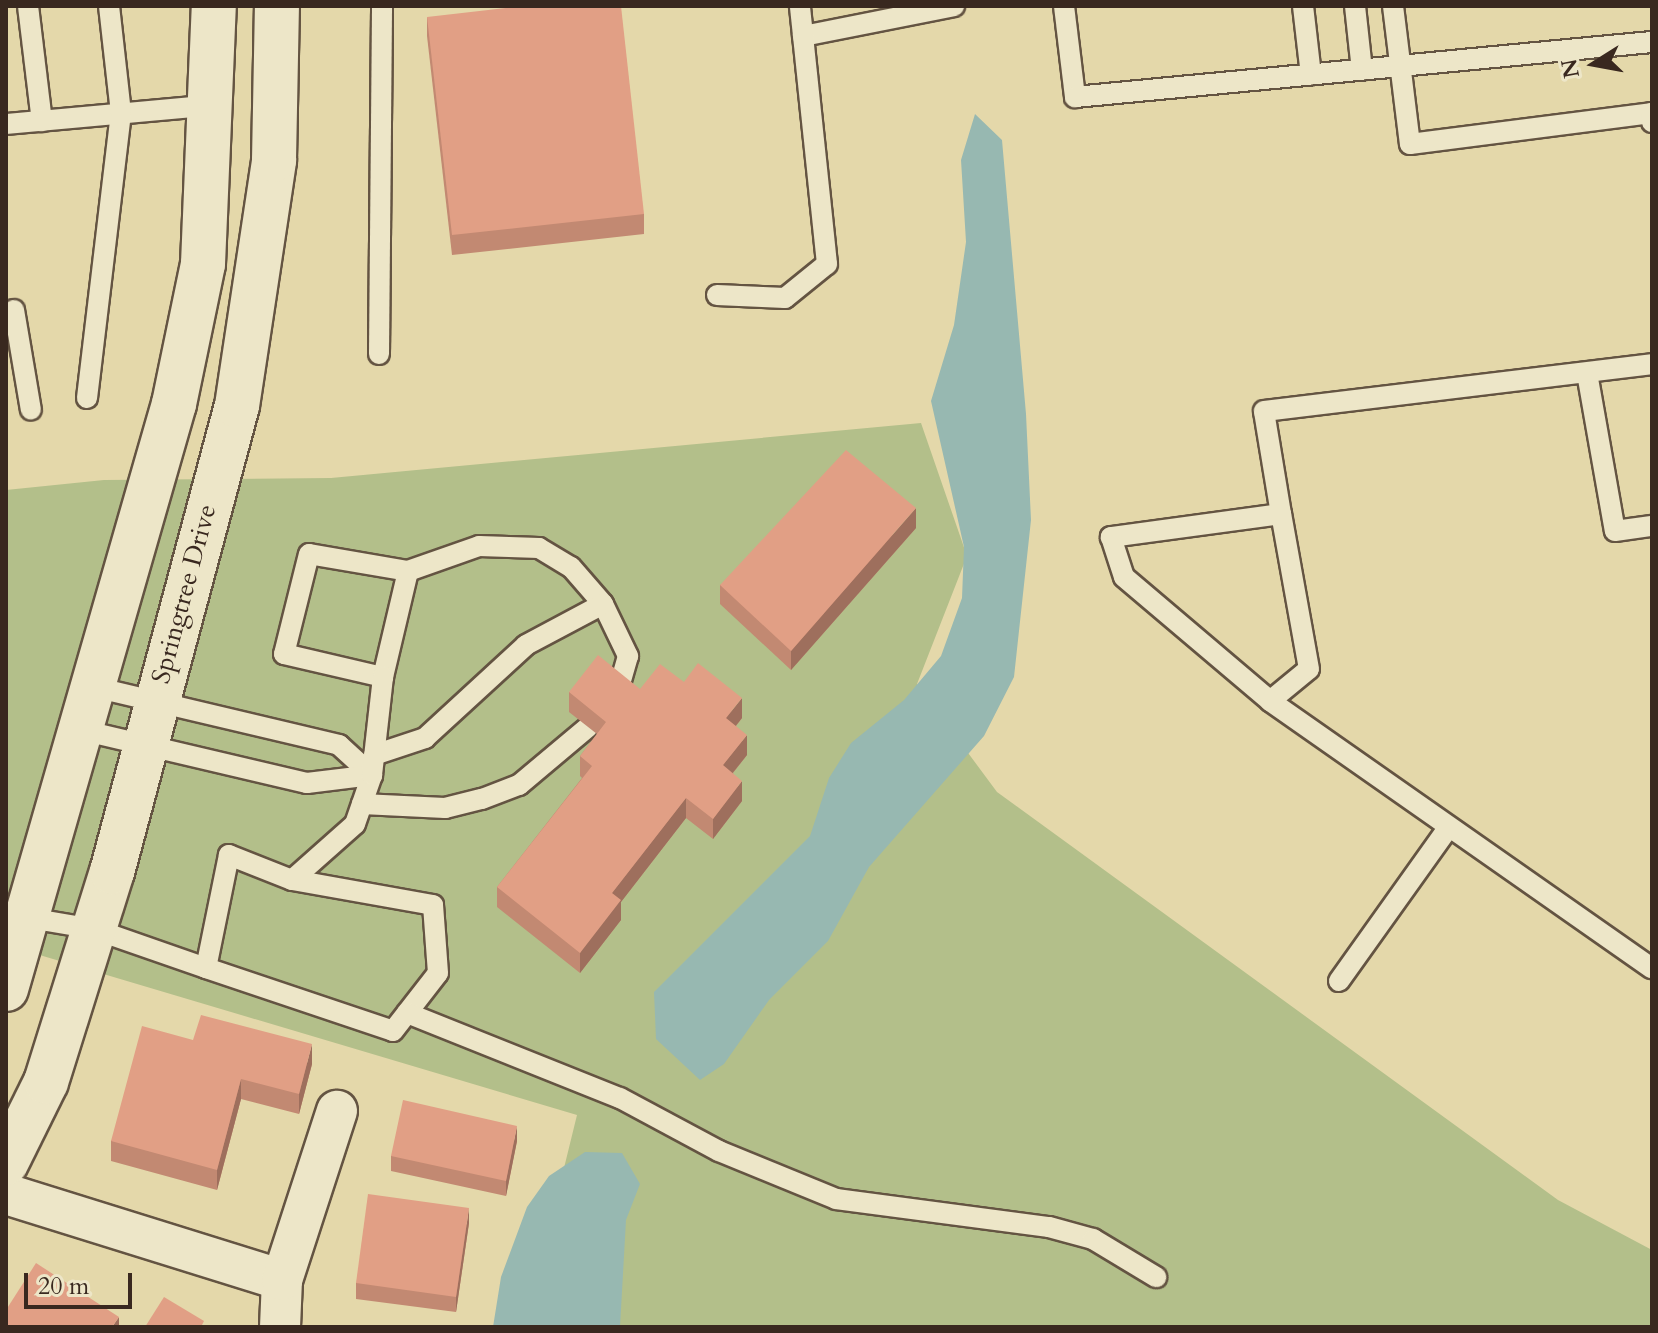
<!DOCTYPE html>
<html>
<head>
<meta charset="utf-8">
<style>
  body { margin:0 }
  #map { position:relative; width:1658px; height:1333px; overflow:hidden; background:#e4d8aa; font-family:Cardo,serif }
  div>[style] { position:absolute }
  .green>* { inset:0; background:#b3bf8a }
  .water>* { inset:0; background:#97b8b1 }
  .roads { filter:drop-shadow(2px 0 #645442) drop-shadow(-2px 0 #645442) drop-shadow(0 2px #645442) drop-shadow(0 -2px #645442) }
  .lane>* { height:20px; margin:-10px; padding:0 10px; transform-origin:10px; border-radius:10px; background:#ede6c8 }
  .street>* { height:40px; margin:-20px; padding:0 20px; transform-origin:20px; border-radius:20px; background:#ede6c8 }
  .secondary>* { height:44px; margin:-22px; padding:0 22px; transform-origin:22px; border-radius:22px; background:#ede6c8 }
  .wall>* { inset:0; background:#c28972 }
  .shaded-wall>* { inset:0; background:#9e6f5d }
  .building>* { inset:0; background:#e19f85 }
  span { translate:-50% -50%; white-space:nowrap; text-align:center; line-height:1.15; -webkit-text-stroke:6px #ede6c8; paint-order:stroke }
  .street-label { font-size:26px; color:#39281f }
  .frame { position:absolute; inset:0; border:8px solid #39281f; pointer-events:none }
  .north { position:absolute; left:1554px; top:24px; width:80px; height:80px; -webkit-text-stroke:6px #ede6c8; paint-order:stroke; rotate:259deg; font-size:22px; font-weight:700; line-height:32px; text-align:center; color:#39281f }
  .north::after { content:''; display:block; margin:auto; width:28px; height:36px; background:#39281f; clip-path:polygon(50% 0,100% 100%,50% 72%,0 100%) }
  .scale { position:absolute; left:24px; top:1273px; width:108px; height:36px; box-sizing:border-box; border:4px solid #39281f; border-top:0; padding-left:10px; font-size:24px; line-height:28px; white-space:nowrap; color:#39281f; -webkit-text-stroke:6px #ede6c8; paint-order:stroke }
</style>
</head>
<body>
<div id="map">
  <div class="green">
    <i style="clip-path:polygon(921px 423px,967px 556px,917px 684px,997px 792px,1558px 1200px,1652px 1250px,1652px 1327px,525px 1327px,577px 1115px,6px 945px,6px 490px,104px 480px,331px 478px)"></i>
  </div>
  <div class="water">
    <i style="clip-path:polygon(975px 114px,1002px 140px,1026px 414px,1031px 520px,1014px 677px,984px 736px,869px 867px,828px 941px,769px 1000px,724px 1064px,700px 1080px,656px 1039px,654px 992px,810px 836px,829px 778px,851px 743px,904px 700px,941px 656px,962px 598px,964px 547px,931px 401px,954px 325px,966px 242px,961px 160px)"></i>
    <i style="clip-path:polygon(585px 1152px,622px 1153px,640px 1184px,626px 1220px,620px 1327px,493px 1327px,501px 1277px,527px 1207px,549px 1176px)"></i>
  </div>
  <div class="roads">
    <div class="lane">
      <i style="left:28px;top:6px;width:116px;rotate:83.1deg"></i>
      <i style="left:1064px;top:6px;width:92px;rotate:83.1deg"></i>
      <i style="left:1075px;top:97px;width:580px;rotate:-5.45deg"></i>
      <i style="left:1303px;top:6px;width:69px;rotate:83.4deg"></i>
      <i style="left:1355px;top:6px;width:64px;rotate:83.8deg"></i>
      <i style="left:1393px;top:6px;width:139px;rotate:83deg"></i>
      <i style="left:1410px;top:144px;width:243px;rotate:-7.3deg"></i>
      <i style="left:1651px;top:113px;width:9px;rotate:84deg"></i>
      <i style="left:803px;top:36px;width:154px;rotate:-11.2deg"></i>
      <i style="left:6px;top:124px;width:208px;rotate:-5.2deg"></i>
      <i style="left:717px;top:295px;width:68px;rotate:2.5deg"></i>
      <i style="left:785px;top:298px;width:54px;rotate:-39deg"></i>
      <i style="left:827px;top:264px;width:259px;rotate:-96deg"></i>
      <i style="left:14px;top:310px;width:101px;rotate:80.4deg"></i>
      <i style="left:379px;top:354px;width:348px;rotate:-89.5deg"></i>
      <i style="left:1587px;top:373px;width:160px;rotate:80deg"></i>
      <i style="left:1615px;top:531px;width:37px;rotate:-8deg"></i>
      <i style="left:87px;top:398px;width:287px;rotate:-83.2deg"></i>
      <i style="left:121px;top:113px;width:108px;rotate:-96.4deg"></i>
      <i style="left:1281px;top:514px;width:104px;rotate:-99.4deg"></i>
      <i style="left:1264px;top:411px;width:391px;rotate:-6.9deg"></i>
      <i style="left:408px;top:571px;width:100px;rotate:-170.3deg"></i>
      <i style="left:309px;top:554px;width:103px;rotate:104deg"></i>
      <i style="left:284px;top:654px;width:102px;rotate:13.1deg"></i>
      <i style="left:383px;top:677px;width:109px;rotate:-76.7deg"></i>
      <i style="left:408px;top:571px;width:75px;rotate:-19.4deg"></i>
      <i style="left:479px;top:546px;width:60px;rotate:1.9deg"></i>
      <i style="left:539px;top:548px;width:37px;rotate:31deg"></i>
      <i style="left:571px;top:567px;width:49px;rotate:49.1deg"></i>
      <i style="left:603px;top:604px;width:58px;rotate:64.3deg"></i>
      <i style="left:628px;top:656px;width:35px;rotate:106deg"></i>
      <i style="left:90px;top:686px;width:256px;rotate:13.3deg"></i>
      <i style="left:339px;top:745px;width:45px;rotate:42.3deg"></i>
      <i style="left:1270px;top:701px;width:50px;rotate:-39.4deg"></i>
      <i style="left:1309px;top:669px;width:158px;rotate:-100.2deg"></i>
      <i style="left:1281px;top:514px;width:172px;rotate:172.3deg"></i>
      <i style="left:1111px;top:537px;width:42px;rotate:72deg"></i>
      <i style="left:1124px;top:577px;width:192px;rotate:40.3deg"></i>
      <i style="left:1270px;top:701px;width:466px;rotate:35deg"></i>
      <i style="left:77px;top:729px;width:236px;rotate:13.2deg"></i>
      <i style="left:307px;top:783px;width:65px;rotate:-7deg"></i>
      <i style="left:374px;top:755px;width:54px;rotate:-18.4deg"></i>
      <i style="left:425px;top:738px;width:137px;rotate:-42.6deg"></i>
      <i style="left:526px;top:645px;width:87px;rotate:-28deg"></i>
      <i style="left:362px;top:804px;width:83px;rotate:2.8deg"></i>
      <i style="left:445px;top:808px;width:38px;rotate:-14deg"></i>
      <i style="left:482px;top:799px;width:40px;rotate:-21deg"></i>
      <i style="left:519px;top:785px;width:90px;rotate:-40deg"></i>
      <i style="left:292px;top:880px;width:68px;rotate:-158.4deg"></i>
      <i style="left:229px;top:855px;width:115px;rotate:101.5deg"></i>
      <i style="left:206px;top:968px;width:197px;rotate:18.6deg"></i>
      <i style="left:393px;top:1031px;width:73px;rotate:-52.2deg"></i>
      <i style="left:438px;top:973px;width:68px;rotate:-94.2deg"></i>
      <i style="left:433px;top:905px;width:143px;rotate:-169.9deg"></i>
      <i style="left:292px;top:880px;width:84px;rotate:-41.6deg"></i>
      <i style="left:355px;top:824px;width:52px;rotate:-70.9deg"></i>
      <i style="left:372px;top:775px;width:99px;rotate:-83.6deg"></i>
      <i style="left:29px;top:918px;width:66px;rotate:9.6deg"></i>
      <i style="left:94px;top:929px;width:119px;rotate:19.2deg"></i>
      <i style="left:1339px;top:981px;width:189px;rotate:-54.5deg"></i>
      <i style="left:407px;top:1013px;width:229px;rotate:21.8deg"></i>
      <i style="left:620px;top:1098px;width:112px;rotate:28.2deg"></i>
      <i style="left:719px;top:1151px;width:126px;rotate:22.3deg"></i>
      <i style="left:836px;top:1199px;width:215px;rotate:7.5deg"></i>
      <i style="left:1049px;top:1227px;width:46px;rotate:15.3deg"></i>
      <i style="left:1093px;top:1239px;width:74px;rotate:31.1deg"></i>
    </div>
    <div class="street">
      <i style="left:6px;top:1194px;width:289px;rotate:17.3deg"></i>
      <i style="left:280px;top:1327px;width:47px;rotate:-87.6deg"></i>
      <i style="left:282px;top:1280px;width:178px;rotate:-72deg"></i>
    </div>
    <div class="secondary">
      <i style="left:6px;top:989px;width:609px;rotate:-73.98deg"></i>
      <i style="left:174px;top:404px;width:143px;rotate:-78.3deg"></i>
      <i style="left:203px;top:264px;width:258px;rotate:-87.6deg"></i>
      <i style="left:6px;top:1163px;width:90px;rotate:-63.7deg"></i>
      <i style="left:46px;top:1082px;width:220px;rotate:-72.6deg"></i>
      <i style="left:112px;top:872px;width:482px;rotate:-75deg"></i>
      <i style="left:237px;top:406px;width:249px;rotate:-81.4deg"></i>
      <i style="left:274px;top:160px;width:154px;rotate:-88.9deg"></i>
    </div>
  </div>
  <div class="wall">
    <i style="clip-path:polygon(427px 17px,644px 214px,644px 234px,452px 255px,427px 36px)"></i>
    <i style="clip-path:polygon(916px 528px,791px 670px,720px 604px,720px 585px)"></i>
    <i style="clip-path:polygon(684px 682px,742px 718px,736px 726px,747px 755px,733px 773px,742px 801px,713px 839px,686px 818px,621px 902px,621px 920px,580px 973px,497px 907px,497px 887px,582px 778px,580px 776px,580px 756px,597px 734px,569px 712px,569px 692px,640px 689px)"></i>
    <i style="clip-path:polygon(193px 1040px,312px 1064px,299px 1114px,241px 1099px,217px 1190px,111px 1161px,111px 1141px)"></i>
    <i style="clip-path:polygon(517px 1141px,506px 1196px,391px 1171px,391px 1156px)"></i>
    <i style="clip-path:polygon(469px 1223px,456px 1312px,356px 1299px,356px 1283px)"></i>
  </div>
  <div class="shaded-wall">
    <i style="clip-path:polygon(916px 508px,916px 528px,791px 670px,791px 651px)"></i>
    <i style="clip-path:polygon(742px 698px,742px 718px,726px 738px,726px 718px)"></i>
    <i style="clip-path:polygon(747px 735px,747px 755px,723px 785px,723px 765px)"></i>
    <i style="clip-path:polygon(742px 781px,742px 801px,713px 839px,713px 819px)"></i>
    <i style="clip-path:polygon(686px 798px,686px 818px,621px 902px,621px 920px,580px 973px,580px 953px,612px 893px)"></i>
    <i style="clip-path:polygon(312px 1044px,312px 1064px,299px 1114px,299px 1094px)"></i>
    <i style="clip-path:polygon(241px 1079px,241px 1099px,217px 1190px,217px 1170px)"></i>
    <i style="clip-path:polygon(517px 1126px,517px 1141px,506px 1196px,506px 1181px)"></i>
    <i style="clip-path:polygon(469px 1208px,469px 1223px,456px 1312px,456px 1297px)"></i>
    <i style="clip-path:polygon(119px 1317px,119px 1327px,112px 1327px)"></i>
  </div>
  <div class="building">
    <i style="clip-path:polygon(524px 6px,621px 6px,644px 214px,452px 235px,427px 17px)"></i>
    <i style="clip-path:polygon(846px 450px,916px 508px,791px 651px,720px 585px)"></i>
    <i style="clip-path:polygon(598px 655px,640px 689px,660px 664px,684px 682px,698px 663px,742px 698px,726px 718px,747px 735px,723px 765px,742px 781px,713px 819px,686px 798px,612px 893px,621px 900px,580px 953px,497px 887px,592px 766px,580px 756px,606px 722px,569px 692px)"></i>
    <i style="clip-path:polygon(201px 1015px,312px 1044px,299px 1094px,241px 1079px,217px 1170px,111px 1141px,142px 1026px,193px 1040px)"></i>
    <i style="clip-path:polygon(403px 1100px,517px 1126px,506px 1181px,391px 1156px)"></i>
    <i style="clip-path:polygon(368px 1194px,469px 1208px,456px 1297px,356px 1283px)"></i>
    <i style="clip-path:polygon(36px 1263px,119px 1317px,112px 1327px,6px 1327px,6px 1310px)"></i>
    <i style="clip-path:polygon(164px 1297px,204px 1321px,201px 1327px,145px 1327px)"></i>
  </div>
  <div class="street-label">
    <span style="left:184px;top:594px;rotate:-75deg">Springtree Drive</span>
  </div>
  <div class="frame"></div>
  <div class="north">N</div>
  <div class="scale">20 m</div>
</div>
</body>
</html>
